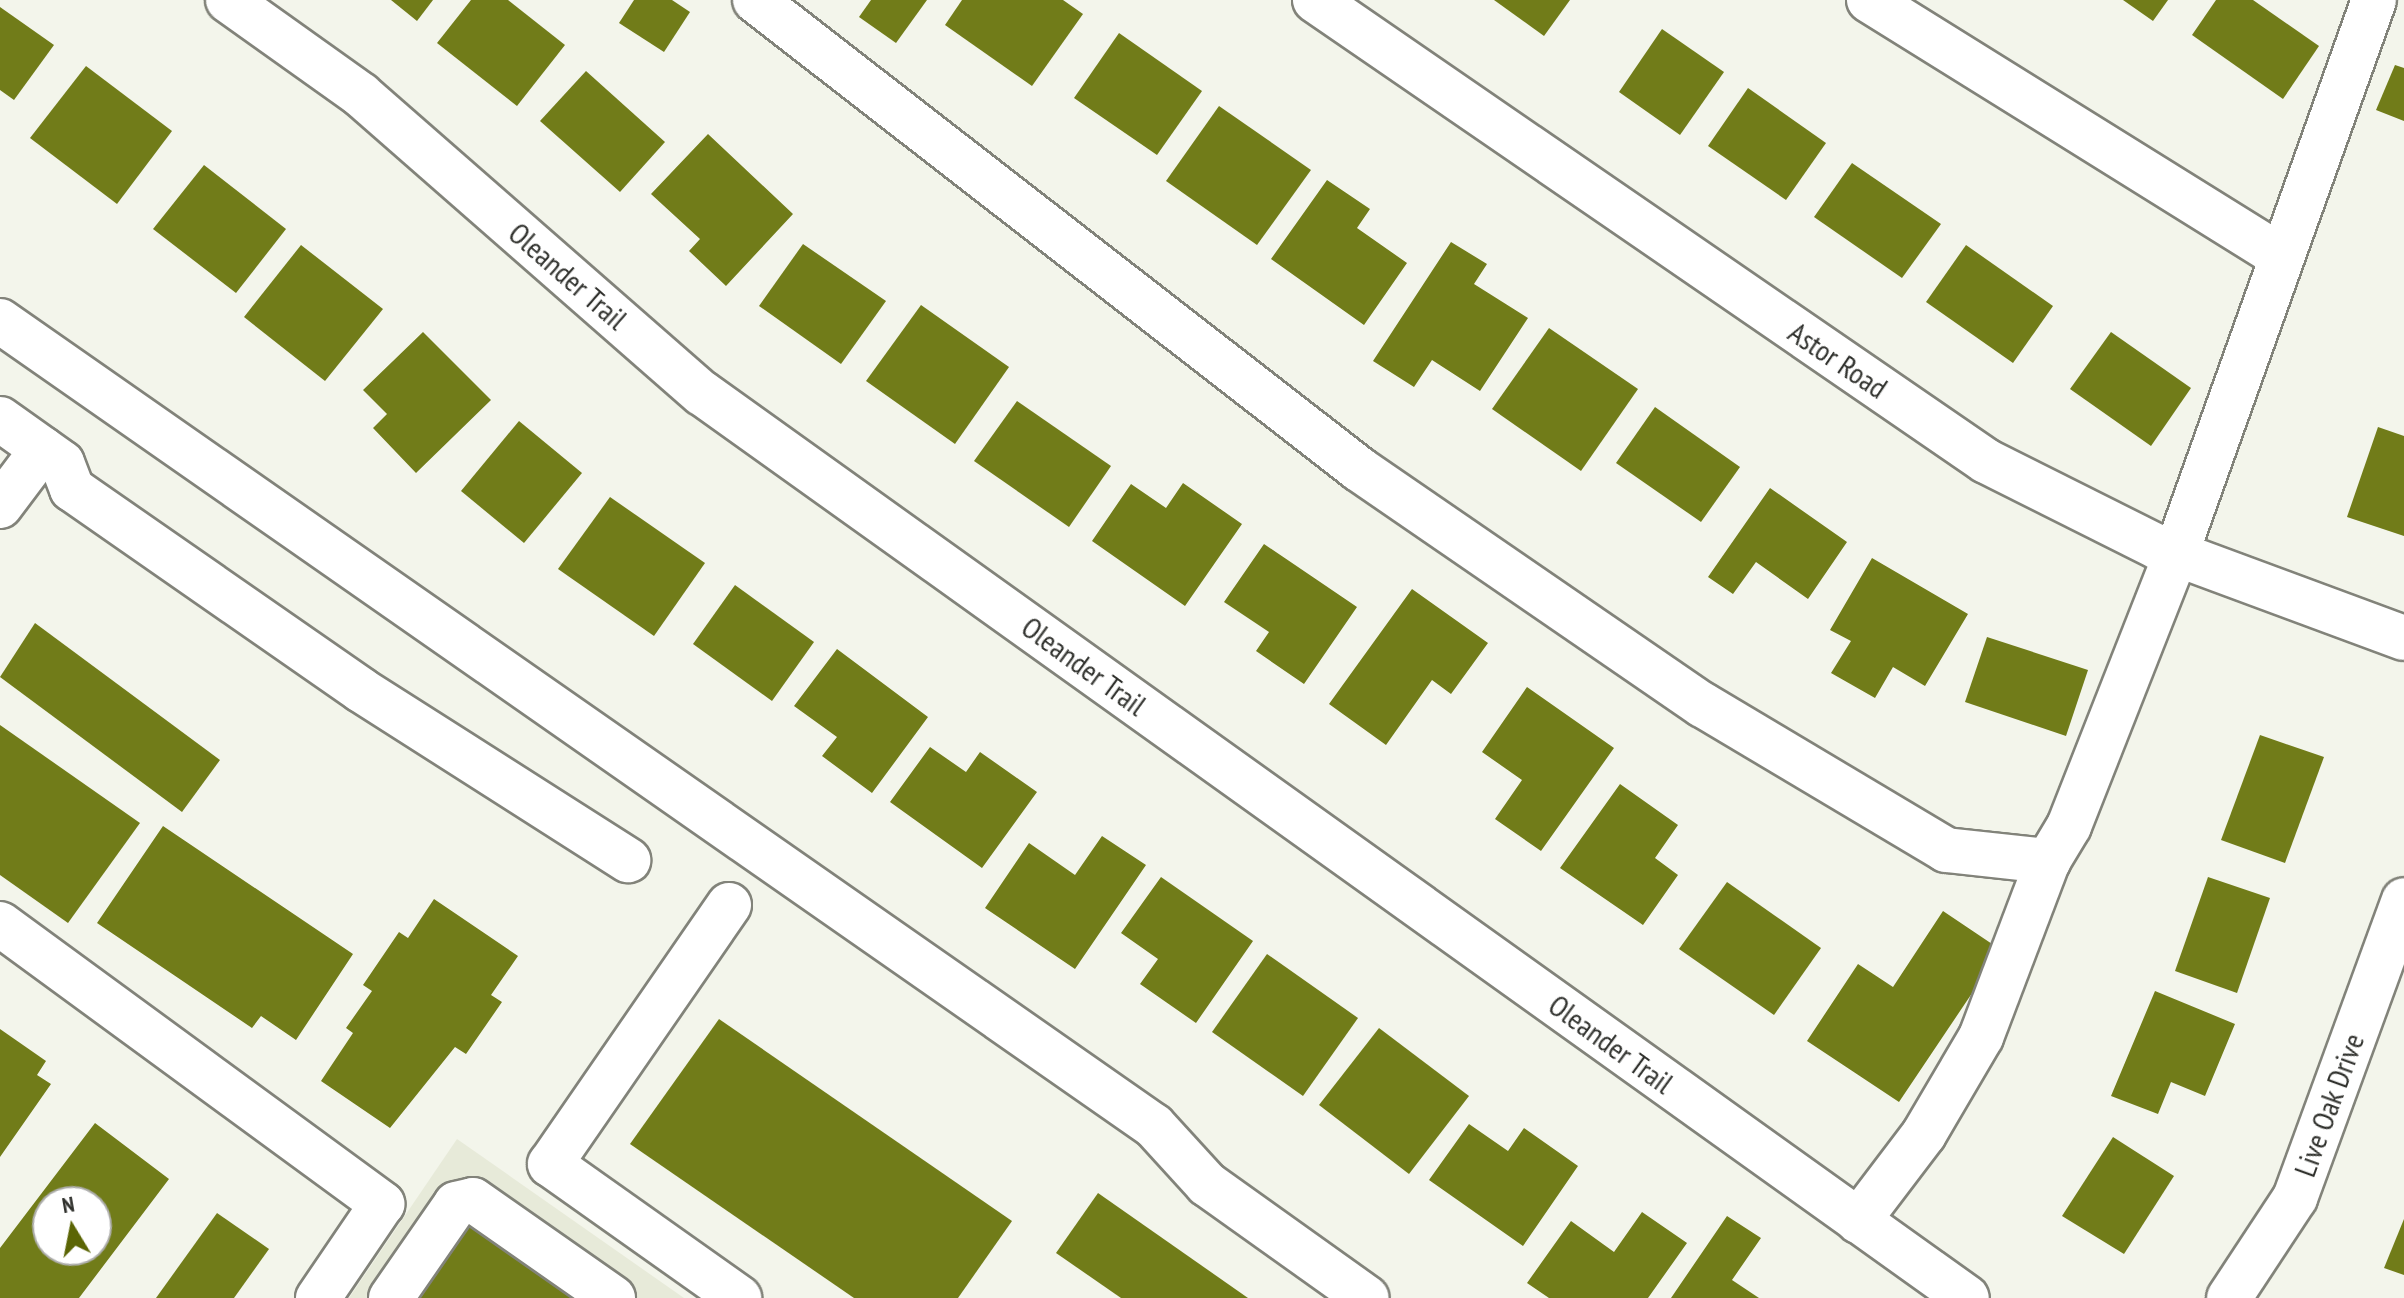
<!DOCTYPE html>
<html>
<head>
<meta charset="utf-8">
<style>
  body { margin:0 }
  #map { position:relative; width:2404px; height:1298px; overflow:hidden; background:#f3f5eb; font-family:"PT Sans Narrow",sans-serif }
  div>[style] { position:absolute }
  .built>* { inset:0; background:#e7ead9 }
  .building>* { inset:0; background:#717c19 }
  .roads { filter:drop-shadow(2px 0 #82837a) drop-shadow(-2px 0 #82837a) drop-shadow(0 2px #82837a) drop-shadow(0 -2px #82837a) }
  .minor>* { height:44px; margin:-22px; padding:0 22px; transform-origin:22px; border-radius:22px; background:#fff }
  span { translate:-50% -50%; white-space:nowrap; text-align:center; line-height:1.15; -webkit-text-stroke:8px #fff; paint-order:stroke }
  .street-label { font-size:30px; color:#31322e }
  .north { position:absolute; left:32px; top:1186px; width:80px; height:80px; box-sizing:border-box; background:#fff; border:2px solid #adadab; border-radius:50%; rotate:350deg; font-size:22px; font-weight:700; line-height:32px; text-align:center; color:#31322e }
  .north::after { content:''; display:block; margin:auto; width:28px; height:36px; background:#5b6505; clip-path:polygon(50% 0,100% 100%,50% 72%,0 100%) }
</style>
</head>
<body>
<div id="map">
  <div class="built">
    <i style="clip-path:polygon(457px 1139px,684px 1298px,349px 1298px)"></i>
  </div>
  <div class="building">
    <i style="clip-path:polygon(391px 0,433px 0,417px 21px)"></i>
    <i style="clip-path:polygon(471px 0,508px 0,565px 45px,517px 106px,437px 43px)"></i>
    <i style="clip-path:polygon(634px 0,672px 0,690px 12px,664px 52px,619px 23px)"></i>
    <i style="clip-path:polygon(871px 0,927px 0,896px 43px,859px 17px)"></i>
    <i style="clip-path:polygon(962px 0,1063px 0,1083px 14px,1032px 86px,945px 25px)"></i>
    <i style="clip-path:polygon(1494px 0,1570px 0,1544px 36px)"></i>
    <i style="clip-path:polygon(2123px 0,2168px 0,2153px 21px)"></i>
    <i style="clip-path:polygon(2216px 0,2253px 0,2319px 46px,2283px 99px,2192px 35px)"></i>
    <i style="clip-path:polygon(0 7px,54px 45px,14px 100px,0 90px)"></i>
    <i style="clip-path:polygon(1662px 29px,1724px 72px,1680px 135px,1619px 92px)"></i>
    <i style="clip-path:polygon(1119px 33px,1202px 91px,1157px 155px,1074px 98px)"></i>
    <i style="clip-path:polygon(2395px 65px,2404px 68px,2404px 121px,2376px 110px)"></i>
    <i style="clip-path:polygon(86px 66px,172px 131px,117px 204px,30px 138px)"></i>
    <i style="clip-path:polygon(586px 71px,665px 142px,620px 192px,540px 121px)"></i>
    <i style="clip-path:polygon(1748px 88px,1826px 143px,1786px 200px,1708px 146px)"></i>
    <i style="clip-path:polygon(1219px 106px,1311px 170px,1257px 245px,1166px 181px)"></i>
    <i style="clip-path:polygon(708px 134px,793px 214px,726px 286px,689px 251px,700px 239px,651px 194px)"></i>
    <i style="clip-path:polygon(1852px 163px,1941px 224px,1902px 278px,1814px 217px)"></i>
    <i style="clip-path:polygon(204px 165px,286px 229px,236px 293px,153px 229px)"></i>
    <i style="clip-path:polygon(1327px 180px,1370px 209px,1357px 228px,1407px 263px,1364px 325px,1271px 259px)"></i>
    <i style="clip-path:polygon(1451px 242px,1487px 264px,1474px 284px,1528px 318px,1480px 391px,1432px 360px,1414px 387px,1373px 361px)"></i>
    <i style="clip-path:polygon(803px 244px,886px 301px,841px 364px,759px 306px)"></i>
    <i style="clip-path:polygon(301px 245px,383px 309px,325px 381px,244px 317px)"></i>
    <i style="clip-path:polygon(1966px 245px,2053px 306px,2013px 363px,1926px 302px)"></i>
    <i style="clip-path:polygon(921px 305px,1009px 367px,955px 444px,866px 381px)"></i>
    <i style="clip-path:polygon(1549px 328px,1638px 389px,1581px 471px,1492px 409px)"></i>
    <i style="clip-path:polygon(423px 332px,491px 400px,416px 473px,373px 428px,387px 414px,363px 390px)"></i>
    <i style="clip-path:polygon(2111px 332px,2191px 388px,2151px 446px,2070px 389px)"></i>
    <i style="clip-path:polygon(1017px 401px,1111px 466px,1069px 527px,974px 461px)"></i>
    <i style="clip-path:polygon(1655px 407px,1740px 467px,1701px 522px,1616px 463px)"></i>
    <i style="clip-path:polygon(519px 421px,582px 473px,524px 543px,461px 491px)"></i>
    <i style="clip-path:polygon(2378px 427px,2404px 436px,2404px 536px,2347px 517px)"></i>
    <i style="clip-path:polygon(1183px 483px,1242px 524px,1185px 606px,1092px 541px,1131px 484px,1166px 508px)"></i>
    <i style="clip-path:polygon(1770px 488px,1847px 542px,1808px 599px,1756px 562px,1733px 594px,1708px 577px)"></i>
    <i style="clip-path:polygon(610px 497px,705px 563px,654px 636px,558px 569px)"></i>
    <i style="clip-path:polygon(1264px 544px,1357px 607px,1304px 684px,1256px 651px,1269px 632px,1224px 602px)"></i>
    <i style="clip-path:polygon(1872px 558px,1968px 614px,1925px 686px,1893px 667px,1875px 698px,1831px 673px,1851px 641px,1830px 630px)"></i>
    <i style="clip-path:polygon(735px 585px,814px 642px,772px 701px,693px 644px)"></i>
    <i style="clip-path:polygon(1412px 589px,1488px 643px,1451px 694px,1432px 680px,1386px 745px,1329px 704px)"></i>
    <i style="clip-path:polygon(35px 623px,220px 760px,182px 812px,0 677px)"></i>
    <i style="clip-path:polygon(1987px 637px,2088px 670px,2066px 736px,1965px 702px)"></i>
    <i style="clip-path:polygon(837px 649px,928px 717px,872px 793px,822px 756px,837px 737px,794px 706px)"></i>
    <i style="clip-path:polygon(1527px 687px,1614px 748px,1541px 851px,1495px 819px,1522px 780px,1482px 752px)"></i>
    <i style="clip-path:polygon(0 725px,140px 823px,68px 923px,0 875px)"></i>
    <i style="clip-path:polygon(2260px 735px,2324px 757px,2285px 863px,2221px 840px)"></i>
    <i style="clip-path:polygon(930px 747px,966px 772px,980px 752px,1037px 792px,982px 868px,890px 802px)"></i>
    <i style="clip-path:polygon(1620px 784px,1678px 825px,1655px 858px,1678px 875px,1643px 925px,1560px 868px)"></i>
    <i style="clip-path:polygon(163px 826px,353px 954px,296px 1040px,261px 1016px,252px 1028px,97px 923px)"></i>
    <i style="clip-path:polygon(1102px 836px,1146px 865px,1075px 969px,985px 908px,1029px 843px,1075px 875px)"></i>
    <i style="clip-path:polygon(1161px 877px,1253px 941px,1196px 1023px,1140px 984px,1158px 959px,1121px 933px)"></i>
    <i style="clip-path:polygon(2208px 877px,2270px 898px,2237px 993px,2175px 971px)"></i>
    <i style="clip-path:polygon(1727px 882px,1821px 948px,1774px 1015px,1679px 949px)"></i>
    <i style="clip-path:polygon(434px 899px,518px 956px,491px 995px,502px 1002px,466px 1054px,455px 1047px,390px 1128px,321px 1081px,353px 1033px,346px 1028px,372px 991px,363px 985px,399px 932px,408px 938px)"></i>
    <i style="clip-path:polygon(1943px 911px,2001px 950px,1899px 1102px,1807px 1041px,1858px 964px,1893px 987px)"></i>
    <i style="clip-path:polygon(1267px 954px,1358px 1018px,1303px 1096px,1212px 1032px)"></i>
    <i style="clip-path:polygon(2155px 991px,2235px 1024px,2205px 1096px,2171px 1082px,2158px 1114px,2111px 1096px)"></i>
    <i style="clip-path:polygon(719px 1019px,1012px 1221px,958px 1298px,854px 1298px,630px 1144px)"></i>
    <i style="clip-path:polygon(1379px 1028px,1469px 1096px,1409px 1174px,1319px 1105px)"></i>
    <i style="clip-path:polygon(0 1029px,46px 1061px,37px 1075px,51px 1084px,0 1157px)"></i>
    <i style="clip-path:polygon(evenodd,95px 1123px,169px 1179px,79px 1298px,0 1298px,0 1248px,95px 1123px,48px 1202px,96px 1202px,96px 1250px,48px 1250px,48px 1202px)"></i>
    <i style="clip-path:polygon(1469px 1124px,1508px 1151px,1524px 1128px,1578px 1166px,1523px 1246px,1429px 1180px)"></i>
    <i style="clip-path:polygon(2113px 1137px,2174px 1176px,2124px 1254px,2062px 1216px)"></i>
    <i style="clip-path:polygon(1098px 1193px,1248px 1298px,1121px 1298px,1056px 1253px)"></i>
    <i style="clip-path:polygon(1642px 1212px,1687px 1243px,1648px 1298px,1549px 1298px,1527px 1283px,1571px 1221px,1614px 1252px)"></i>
    <i style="clip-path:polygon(217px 1213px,269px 1249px,234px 1298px,156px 1298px)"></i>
    <i style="clip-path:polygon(462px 1214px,582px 1298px,402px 1298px)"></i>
    <i style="clip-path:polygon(1727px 1216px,1761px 1238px,1732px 1280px,1759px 1298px,1671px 1298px)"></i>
    <i style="clip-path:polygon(2404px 1219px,2404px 1275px,2384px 1268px)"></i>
  </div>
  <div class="roads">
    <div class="minor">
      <i style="left:228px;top:0;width:163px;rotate:35.5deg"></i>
      <i style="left:361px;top:95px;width:453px;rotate:41.2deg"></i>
      <i style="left:702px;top:393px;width:1555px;rotate:35.58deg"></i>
      <i style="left:755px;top:0;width:765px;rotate:37.83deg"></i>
      <i style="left:1359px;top:469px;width:417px;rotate:34.5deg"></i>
      <i style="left:1703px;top:705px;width:283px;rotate:30.8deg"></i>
      <i style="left:1946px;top:850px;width:103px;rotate:6.2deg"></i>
      <i style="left:2048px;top:861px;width:41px;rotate:-59deg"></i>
      <i style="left:2069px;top:826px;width:292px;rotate:-68.5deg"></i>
      <i style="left:2176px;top:554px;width:588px;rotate:-70.33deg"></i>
      <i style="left:1315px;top:0;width:814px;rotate:34.49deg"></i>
      <i style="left:1986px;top:461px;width:192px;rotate:26.6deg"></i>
      <i style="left:2158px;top:547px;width:262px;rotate:20.3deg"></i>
      <i style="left:1869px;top:0;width:486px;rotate:31.9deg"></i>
      <i style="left:0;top:321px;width:1407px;rotate:34.9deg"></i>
      <i style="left:1154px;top:1126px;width:79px;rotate:47.6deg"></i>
      <i style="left:1207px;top:1184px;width:196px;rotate:35.5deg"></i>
      <i style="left:0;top:419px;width:76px;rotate:35.4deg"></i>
      <i style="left:62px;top:463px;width:28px;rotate:69deg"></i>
      <i style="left:72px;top:489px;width:352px;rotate:34.8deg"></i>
      <i style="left:361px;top:690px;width:317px;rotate:32.5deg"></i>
      <i style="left:0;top:506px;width:71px;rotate:-53deg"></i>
      <i style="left:729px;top:905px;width:315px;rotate:124.6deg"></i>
      <i style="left:550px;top:1164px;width:232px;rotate:35.3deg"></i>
      <i style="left:0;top:924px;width:474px;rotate:36.2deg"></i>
      <i style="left:382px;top:1204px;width:114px;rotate:124.2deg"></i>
      <i style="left:1858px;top:1221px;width:109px;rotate:-52.8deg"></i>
      <i style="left:1924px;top:1134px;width:113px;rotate:-59.6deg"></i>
      <i style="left:1981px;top:1037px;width:188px;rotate:-69.2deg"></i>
      <i style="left:391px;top:1298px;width:114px;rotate:-55.3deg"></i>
      <i style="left:456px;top:1204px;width:17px;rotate:-13deg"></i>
      <i style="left:473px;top:1200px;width:171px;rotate:35deg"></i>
      <i style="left:2229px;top:1298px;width:120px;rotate:-56.6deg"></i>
      <i style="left:2295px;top:1198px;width:317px;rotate:-69.9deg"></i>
    </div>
  </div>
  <div class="street-label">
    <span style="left:568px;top:276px;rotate:41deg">Oleander Trail</span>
    <span style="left:1838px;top:360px;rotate:34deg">Astor Road</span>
    <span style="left:1084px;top:666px;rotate:36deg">Oleander Trail</span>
    <span style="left:1611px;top:1044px;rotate:36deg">Oleander Trail</span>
    <span style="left:2329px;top:1105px;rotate:-70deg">Live Oak Drive</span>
  </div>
  <div class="north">N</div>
</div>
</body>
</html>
